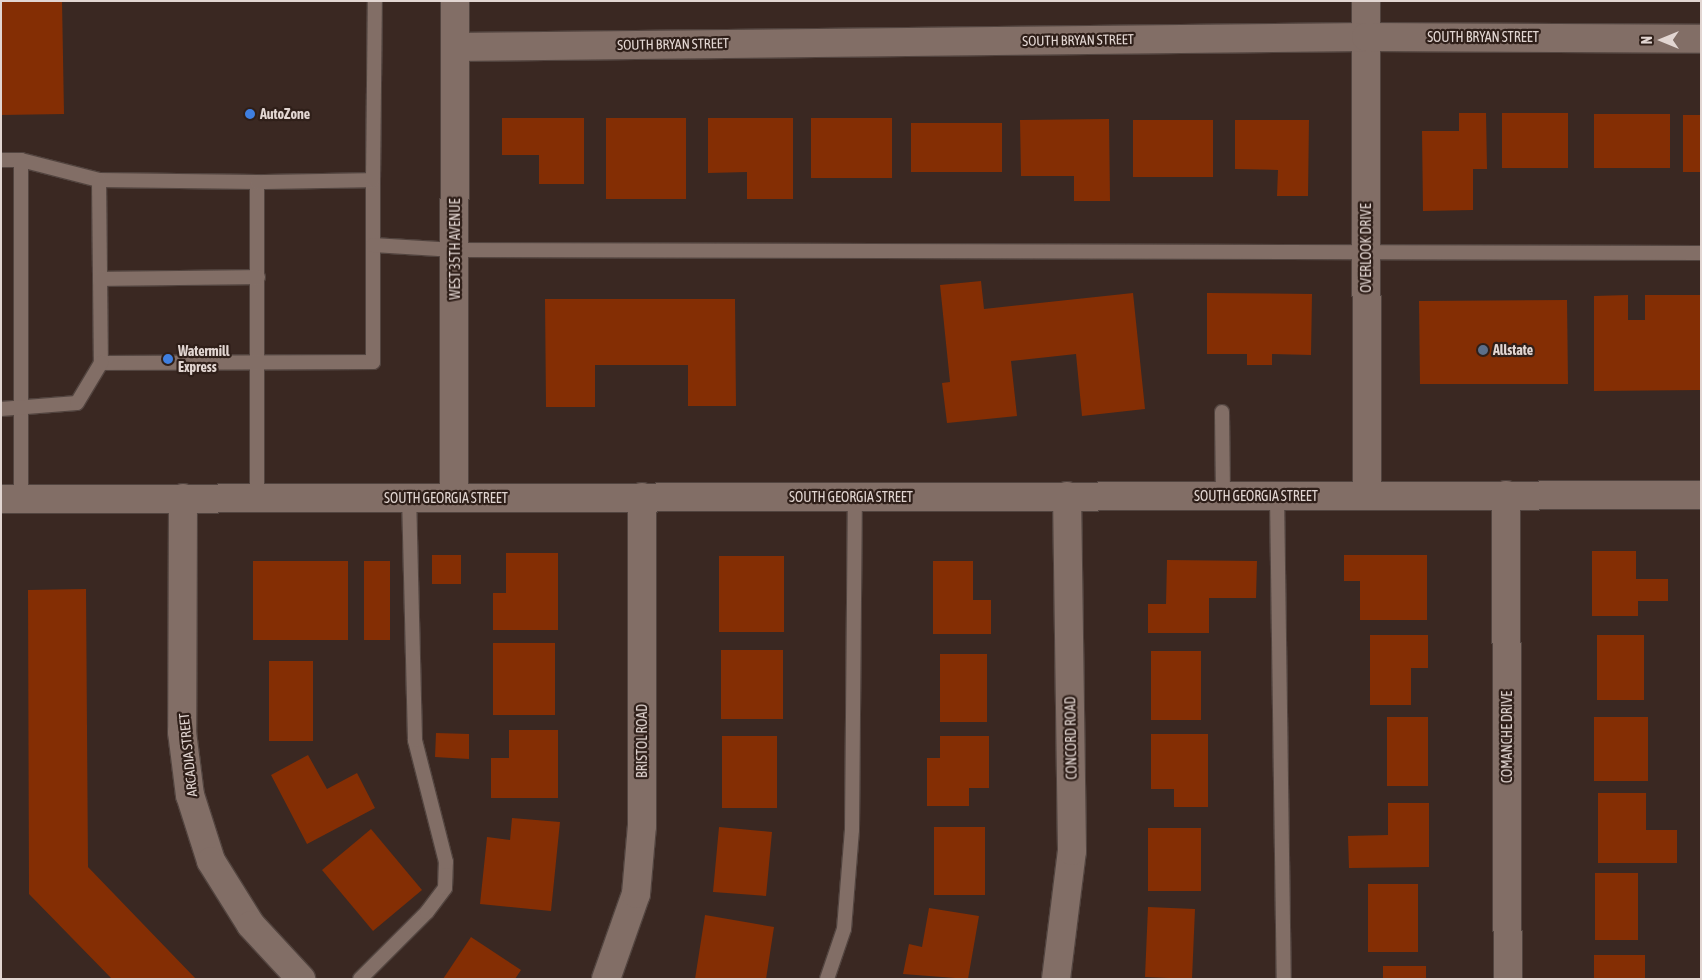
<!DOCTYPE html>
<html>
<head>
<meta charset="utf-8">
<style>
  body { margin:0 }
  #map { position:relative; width:1702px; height:980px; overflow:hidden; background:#3a2822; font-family:"Asap Condensed",sans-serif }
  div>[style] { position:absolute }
  .building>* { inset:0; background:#842e04 }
  .roads { filter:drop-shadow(1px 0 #52443f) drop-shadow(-1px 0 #52443f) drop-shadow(0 1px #52443f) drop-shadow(0 -1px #52443f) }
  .service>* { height:14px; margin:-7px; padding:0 7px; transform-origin:7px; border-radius:7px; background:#826e66 }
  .minor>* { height:28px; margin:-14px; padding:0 14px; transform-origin:14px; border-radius:14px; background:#826e66 }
  .tertiary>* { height:28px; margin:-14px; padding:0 14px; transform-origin:14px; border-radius:14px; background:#826e66 }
  .secondary>* { height:28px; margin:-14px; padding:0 14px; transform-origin:14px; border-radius:14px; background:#826e66 }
  .dots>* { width:14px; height:14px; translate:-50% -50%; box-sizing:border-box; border:2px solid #2f1f19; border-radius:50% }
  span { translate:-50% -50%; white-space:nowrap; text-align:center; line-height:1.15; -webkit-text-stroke:4.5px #2f1f19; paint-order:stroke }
  .street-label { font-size:14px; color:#e2d6d2 }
  .poi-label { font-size:14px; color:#e2d6d2; font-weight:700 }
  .left { translate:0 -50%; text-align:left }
  .frame { position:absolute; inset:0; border:2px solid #e2d6d2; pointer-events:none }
  .north { position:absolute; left:1637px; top:15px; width:50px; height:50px; -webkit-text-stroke:4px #2f1f19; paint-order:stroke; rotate:270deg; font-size:14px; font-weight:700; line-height:20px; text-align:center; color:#e2d6d2 }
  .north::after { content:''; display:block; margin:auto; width:18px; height:22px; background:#e2d6d2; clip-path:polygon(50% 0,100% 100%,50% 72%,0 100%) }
</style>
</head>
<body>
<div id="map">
  <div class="building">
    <i style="clip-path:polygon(1px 1px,62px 1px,64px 114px,1px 115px)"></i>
    <i style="clip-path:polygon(1459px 113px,1486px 113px,1487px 169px,1473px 169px,1473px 210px,1423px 211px,1422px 131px,1459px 131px)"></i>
    <i style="clip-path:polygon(1502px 113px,1568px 113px,1568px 168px,1502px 168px)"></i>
    <i style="clip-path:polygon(1594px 114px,1670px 114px,1670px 168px,1594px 168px)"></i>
    <i style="clip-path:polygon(1683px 115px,1701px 115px,1701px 172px,1683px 172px)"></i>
    <i style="clip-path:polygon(502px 118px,584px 118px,584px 184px,539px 184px,539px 155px,502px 155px)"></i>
    <i style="clip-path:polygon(606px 118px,686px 118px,686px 199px,606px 199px)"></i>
    <i style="clip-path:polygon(708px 118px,793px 118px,793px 199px,747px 199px,747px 172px,708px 173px)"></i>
    <i style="clip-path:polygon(811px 118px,892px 118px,892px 178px,811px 178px)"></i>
    <i style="clip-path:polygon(1109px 119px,1110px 201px,1074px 201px,1074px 176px,1021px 176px,1020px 120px)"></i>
    <i style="clip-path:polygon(1133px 120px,1213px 120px,1213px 177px,1133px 177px)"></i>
    <i style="clip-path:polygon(1235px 120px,1309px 120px,1308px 196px,1277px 196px,1278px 170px,1235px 169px)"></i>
    <i style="clip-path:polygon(911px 123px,1002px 123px,1002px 172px,911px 172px)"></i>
    <i style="clip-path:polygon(981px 281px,984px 309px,1133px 293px,1145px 409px,1082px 416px,1076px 354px,1011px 361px,1017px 416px,947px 423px,942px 383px,950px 382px,940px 285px)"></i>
    <i style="clip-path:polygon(1207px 293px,1312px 294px,1311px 355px,1272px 354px,1272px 365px,1247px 365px,1247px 354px,1207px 354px)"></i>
    <i style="clip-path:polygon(1628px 295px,1628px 320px,1645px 320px,1645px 295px,1701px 295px,1701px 390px,1594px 391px,1594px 296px)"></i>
    <i style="clip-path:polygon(545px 299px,735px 299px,736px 406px,688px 406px,688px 365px,595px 365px,595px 407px,546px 407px)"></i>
    <i style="clip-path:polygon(1567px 300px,1568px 384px,1420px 384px,1419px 301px)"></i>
    <i style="clip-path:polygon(1592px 551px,1636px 551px,1636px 579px,1668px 579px,1668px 601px,1638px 601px,1638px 616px,1592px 616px)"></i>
    <i style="clip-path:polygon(506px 553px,558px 553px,558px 630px,493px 630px,493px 593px,506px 593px)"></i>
    <i style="clip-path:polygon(432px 555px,461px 555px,461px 584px,432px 584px)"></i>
    <i style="clip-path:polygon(1344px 555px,1427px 555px,1427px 620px,1360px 620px,1360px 581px,1344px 581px)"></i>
    <i style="clip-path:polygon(719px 556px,784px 556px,784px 632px,719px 632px)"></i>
    <i style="clip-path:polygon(1167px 560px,1257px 561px,1256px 598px,1209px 598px,1209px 633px,1148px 633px,1148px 604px,1166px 604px)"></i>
    <i style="clip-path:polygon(253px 561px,348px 561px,348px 640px,253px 640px)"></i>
    <i style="clip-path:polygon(364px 561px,390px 561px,390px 640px,364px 640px)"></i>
    <i style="clip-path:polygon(933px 561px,973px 561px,973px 600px,991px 600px,991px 634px,933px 634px)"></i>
    <i style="clip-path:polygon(86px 589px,88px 867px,196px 979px,112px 979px,29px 894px,28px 590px)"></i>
    <i style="clip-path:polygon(1370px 635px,1428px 635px,1428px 668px,1411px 668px,1411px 705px,1370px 705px)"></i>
    <i style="clip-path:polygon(1597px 635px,1644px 635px,1644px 700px,1597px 700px)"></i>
    <i style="clip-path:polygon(493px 643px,555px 643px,555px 715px,493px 715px)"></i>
    <i style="clip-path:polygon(721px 650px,783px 650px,783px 719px,721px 719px)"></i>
    <i style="clip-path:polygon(1151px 651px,1201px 651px,1201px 720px,1151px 720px)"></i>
    <i style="clip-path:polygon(940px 654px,987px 654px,987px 722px,940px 722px)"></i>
    <i style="clip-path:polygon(269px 661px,313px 661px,313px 741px,269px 741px)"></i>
    <i style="clip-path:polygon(1387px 717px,1428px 717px,1428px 786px,1387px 786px)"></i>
    <i style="clip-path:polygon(1594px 717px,1648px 717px,1648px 781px,1594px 781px)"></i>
    <i style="clip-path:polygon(509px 730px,558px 730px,558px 798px,491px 798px,491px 758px,509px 758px)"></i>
    <i style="clip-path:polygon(436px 733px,469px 734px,469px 759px,435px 757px)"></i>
    <i style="clip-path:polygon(1151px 734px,1208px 734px,1208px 807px,1174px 807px,1174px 789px,1151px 789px)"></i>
    <i style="clip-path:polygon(722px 736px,777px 736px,777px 808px,722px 808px)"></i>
    <i style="clip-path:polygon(940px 736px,989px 736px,989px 788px,969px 788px,969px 806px,927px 806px,927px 758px,940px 758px)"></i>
    <i style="clip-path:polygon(308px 755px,327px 789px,357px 773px,375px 808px,307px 844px,271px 775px)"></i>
    <i style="clip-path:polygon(1598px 793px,1646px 793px,1646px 830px,1677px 830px,1677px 863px,1598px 863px)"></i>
    <i style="clip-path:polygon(1388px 803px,1429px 803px,1429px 867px,1349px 868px,1348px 836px,1388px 835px)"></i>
    <i style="clip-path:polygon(512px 818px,560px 822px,551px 911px,480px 904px,487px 837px,510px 840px)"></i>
    <i style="clip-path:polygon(719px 827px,772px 832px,766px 896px,713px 892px)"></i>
    <i style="clip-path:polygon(934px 827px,985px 827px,985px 895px,934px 895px)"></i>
    <i style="clip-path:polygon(1148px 828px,1201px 828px,1201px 891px,1148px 891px)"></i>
    <i style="clip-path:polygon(371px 829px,422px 890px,373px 931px,322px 870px)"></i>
    <i style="clip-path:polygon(1595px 873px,1638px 873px,1638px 940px,1595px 940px)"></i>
    <i style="clip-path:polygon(1368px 884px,1418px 884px,1418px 952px,1368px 952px)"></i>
    <i style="clip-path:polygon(1148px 907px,1195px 909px,1192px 979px,1145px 977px)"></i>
    <i style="clip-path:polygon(929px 908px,979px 916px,968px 979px,903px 974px,909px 944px,922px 947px)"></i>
    <i style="clip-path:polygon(705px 915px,774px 927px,766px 979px,695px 979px)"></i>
    <i style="clip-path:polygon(471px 937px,521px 970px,515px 979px,443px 979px)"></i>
    <i style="clip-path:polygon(1594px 955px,1645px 955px,1645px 979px,1594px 979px)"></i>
    <i style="clip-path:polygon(1383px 966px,1426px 966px,1426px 979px,1383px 979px)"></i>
  </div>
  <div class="roads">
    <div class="service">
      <i style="left:1px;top:160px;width:20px"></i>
      <i style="left:21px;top:160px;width:81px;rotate:14.4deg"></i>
      <i style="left:99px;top:180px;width:158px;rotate:0.7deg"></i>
      <i style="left:257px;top:182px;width:316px;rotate:90deg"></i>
      <i style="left:21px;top:160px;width:339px;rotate:90deg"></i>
      <i style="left:99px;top:180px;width:183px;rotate:89.4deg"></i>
      <i style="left:101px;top:363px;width:272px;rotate:-0.2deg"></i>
      <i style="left:373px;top:362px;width:182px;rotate:-90deg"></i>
      <i style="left:373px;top:180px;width:116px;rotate:179deg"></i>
      <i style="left:373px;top:180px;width:179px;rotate:-89.4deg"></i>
      <i style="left:373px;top:245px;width:82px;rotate:3.5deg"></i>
      <i style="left:455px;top:250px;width:1246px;rotate:0.14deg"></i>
      <i style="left:100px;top:279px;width:158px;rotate:-0.7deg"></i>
      <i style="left:1px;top:409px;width:76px;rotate:-4.5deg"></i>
      <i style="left:77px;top:403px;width:47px;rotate:-59deg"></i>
      <i style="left:1222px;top:412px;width:84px;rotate:89.3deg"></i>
      <i style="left:1277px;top:496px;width:483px;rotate:89.2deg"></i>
      <i style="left:360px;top:979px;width:95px;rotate:-45deg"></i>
      <i style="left:427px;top:912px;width:30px;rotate:-53deg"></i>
      <i style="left:445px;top:888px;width:26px;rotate:-88deg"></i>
      <i style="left:446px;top:862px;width:126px;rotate:-104.3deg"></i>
      <i style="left:415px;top:740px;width:242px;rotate:-91.4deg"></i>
      <i style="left:827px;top:979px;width:53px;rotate:-71.2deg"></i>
      <i style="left:844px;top:929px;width:99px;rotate:-85.4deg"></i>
      <i style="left:852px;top:830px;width:333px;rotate:-89.5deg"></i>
    </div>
    <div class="minor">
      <i style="left:1366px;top:1px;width:495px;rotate:89.9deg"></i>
      <i style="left:455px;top:47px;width:911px;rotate:-0.63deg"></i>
      <i style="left:1366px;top:37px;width:335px;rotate:0.3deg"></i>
      <i style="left:183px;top:498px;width:234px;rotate:90.2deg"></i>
      <i style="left:182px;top:732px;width:64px;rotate:82.8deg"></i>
      <i style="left:190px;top:795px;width:69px;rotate:72.3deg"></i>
      <i style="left:211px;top:861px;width:75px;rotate:58deg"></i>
      <i style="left:251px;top:925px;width:74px;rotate:47.2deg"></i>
      <i style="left:454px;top:498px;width:497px;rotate:-89.9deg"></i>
      <i style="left:606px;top:979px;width:90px;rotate:-70.6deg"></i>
      <i style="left:636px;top:894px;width:68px;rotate:-85deg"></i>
      <i style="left:642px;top:826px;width:329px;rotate:-90deg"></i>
      <i style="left:1056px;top:979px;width:129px;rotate:-82.9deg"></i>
      <i style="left:1072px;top:851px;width:355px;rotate:-90.8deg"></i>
    </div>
    <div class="tertiary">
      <i style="left:1506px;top:495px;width:484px;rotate:89.8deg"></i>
    </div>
    <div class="secondary">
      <i style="left:1px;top:499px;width:1700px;rotate:-0.13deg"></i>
    </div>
  </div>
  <div class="dots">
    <i style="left:250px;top:114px;background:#3f7fe0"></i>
    <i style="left:1483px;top:350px;background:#5c6f8a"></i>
    <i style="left:168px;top:359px;background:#3f7fe0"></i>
  </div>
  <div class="street-label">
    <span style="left:1483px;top:37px">SOUTH BRYAN STREET</span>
    <span style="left:1078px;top:40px;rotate:-1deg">SOUTH BRYAN STREET</span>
    <span style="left:673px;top:44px;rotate:-1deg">SOUTH BRYAN STREET</span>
    <span style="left:1366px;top:248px;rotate:-90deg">OVERLOOK DRIVE</span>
    <span style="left:455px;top:249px;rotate:-90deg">WEST 35TH AVENUE</span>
    <span style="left:1256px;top:496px">SOUTH GEORGIA STREET</span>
    <span style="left:851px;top:497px">SOUTH GEORGIA STREET</span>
    <span style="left:446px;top:498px">SOUTH GEORGIA STREET</span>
    <span style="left:1507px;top:737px;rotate:-90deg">COMANCHE DRIVE</span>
    <span style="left:1071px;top:738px;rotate:-91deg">CONCORD ROAD</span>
    <span style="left:642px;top:741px;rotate:-90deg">BRISTOL ROAD</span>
    <span style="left:188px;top:755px;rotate:-96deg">ARCADIA STREET</span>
  </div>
  <div class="poi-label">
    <span class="left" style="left:260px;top:114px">AutoZone</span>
    <span class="left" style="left:1493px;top:350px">Allstate</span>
    <span class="left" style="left:178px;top:359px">Watermill<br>Express</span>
  </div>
  <div class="frame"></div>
  <div class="north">N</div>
</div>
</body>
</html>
